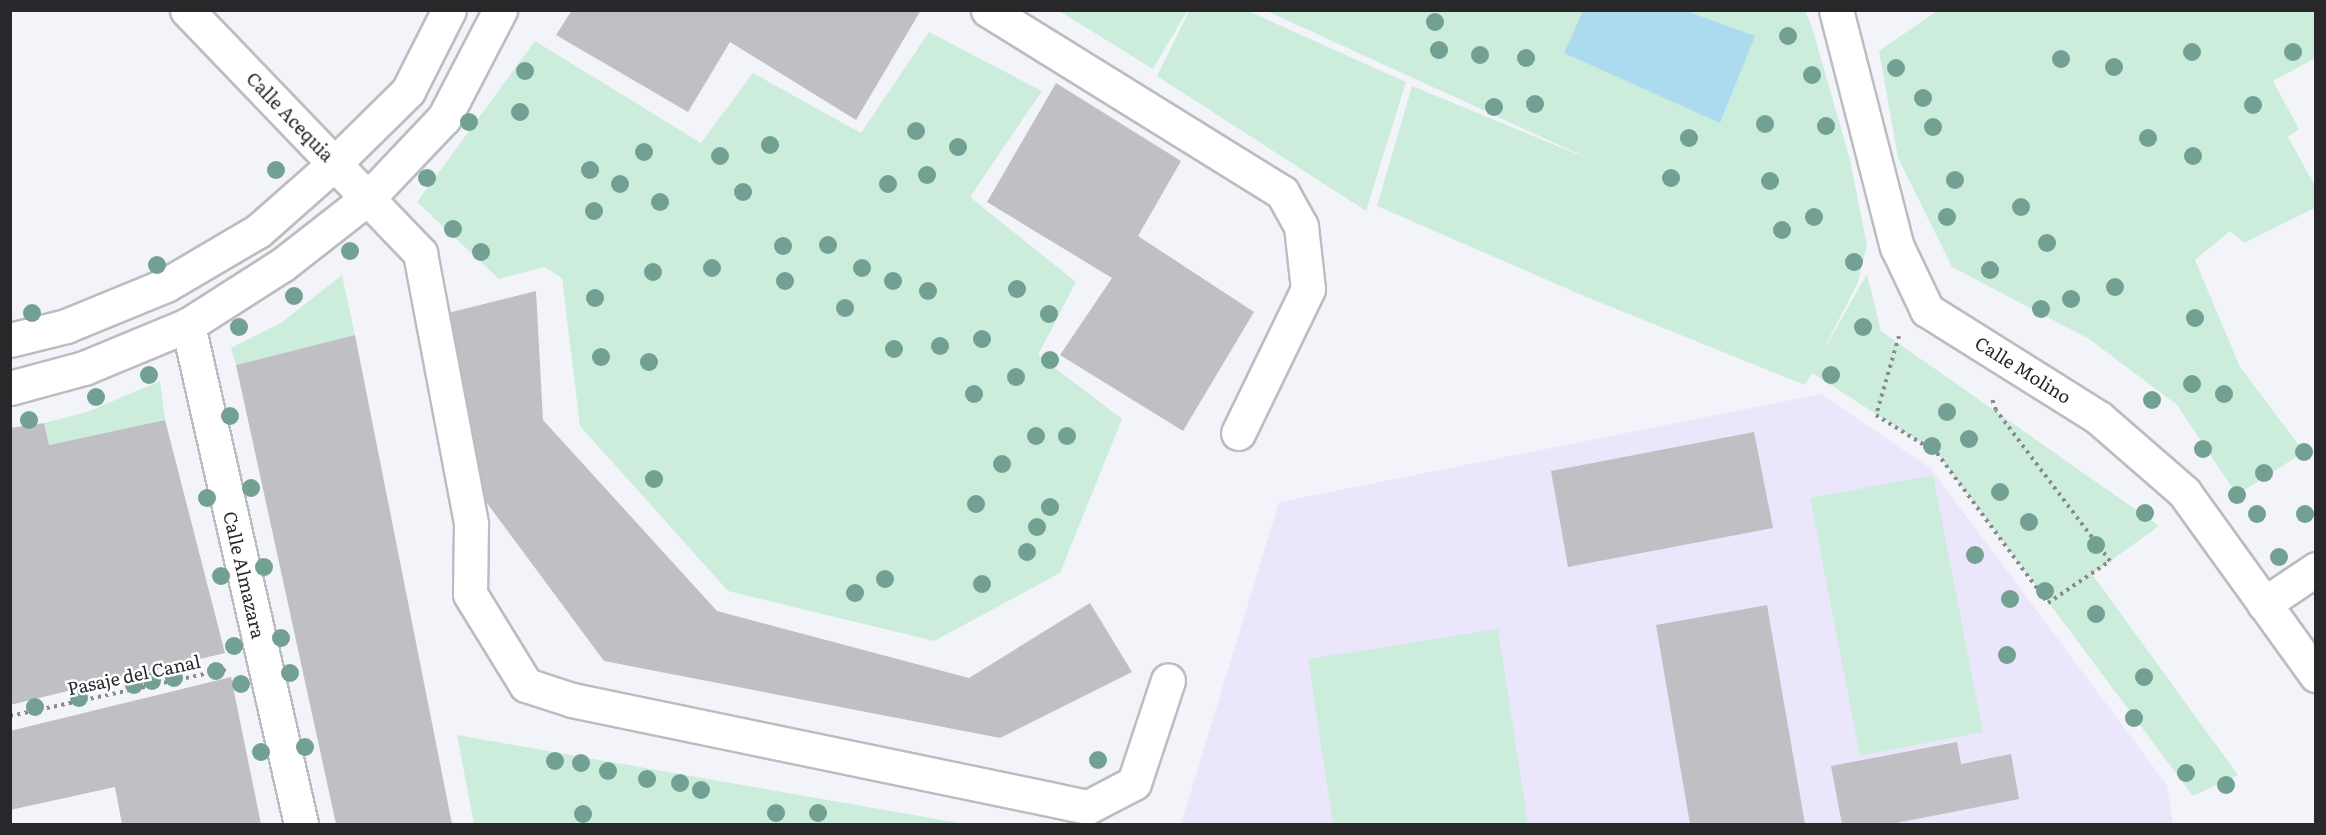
<!DOCTYPE html>
<html>
<head>
<meta charset="utf-8">
<style>
  body { margin:0 }
  #map { position:relative; width:2326px; height:835px; overflow:hidden; background:#f3f4f9; font-family:Literata,serif }
  div>[style] { position:absolute }
  .education>* { inset:0; background:#ece6fc }
  .green>* { inset:0; background:#cceddc }
  .water>* { inset:0; background:#acdbef }
  .building>* { inset:0; background:#c0bfc4 }
  .path>* { height:4px; margin-top:-2px; transform-origin:0; background:repeating-linear-gradient(90deg,#898a8d 0 3px,transparent 0 7.5px) }
  .roads { filter:drop-shadow(2px 0 #bcbcc1) drop-shadow(-2px 0 #bcbcc1) drop-shadow(0 2px #bcbcc1) drop-shadow(0 -2px #bcbcc1) }
  .minor>* { height:33px; margin:-16.5px; padding:0 16.5px; transform-origin:16.5px; border-radius:16.5px; background:#fff }
  .trees>* { width:18px; height:18px; margin:-9px; border-radius:50%; background:#72a093 }
  span { translate:-50% -50%; white-space:nowrap; text-align:center; line-height:1.15; -webkit-text-stroke:5px #fff; paint-order:stroke }
  .street-label { font-size:18px; color:#28282a }
  .frame { position:absolute; inset:0; border:12px solid #28282a; pointer-events:none }
</style>
</head>
<body>
<div id="map">
  <div class="education">
    <i style="clip-path:polygon(1821px 394px,1930px 468px,2167px 785px,2173px 824px,1181px 824px,1279px 502px)"></i>
  </div>
  <div class="green">
    <i style="clip-path:polygon(1059px 11px,1187px 11px,1153px 69px)"></i>
    <i style="clip-path:polygon(1248px 11px,1406px 82px,1366px 211px,1157px 76px,1189px 11px)"></i>
    <i style="clip-path:polygon(1267px 11px,1805px 11px,1812px 27px,1850px 160px,1867px 245px,1858px 282px,1822px 353px,1867px 274px,1881px 331px,2159px 526px,2092px 574px,2238px 775px,2193px 796px,1937px 453px,1812px 373px,1805px 385px,1584px 296px,1377px 206px,1412px 86px,1594px 161px)"></i>
    <i style="clip-path:polygon(1937px 11px,2315px 11px,2315px 58px,2273px 81px,2299px 129px,2288px 137px,2315px 186px,2315px 208px,2244px 243px,2230px 231px,2195px 260px,2240px 367px,2304px 452px,2237px 495px,2177px 405px,2089px 339px,1952px 267px,1898px 158px,1879px 51px)"></i>
    <i style="clip-path:polygon(929px 32px,1042px 91px,970px 197px,1076px 282px,1038px 355px,1122px 419px,1060px 573px,934px 641px,728px 591px,580px 426px,562px 278px,544px 267px,499px 279px,417px 202px,535px 41px,701px 143px,753px 73px,861px 133px)"></i>
    <i style="clip-path:polygon(342px 275px,355px 335px,236px 365px,231px 348px,281px 323px)"></i>
    <i style="clip-path:polygon(160px 381px,165px 420px,49px 445px,44px 423px,87px 412px)"></i>
    <i style="clip-path:polygon(1933px 475px,1983px 732px,1860px 756px,1810px 498px)"></i>
    <i style="clip-path:polygon(1498px 629px,1528px 824px,1333px 824px,1308px 659px)"></i>
    <i style="clip-path:polygon(457px 735px,965px 824px,474px 824px)"></i>
  </div>
  <div class="water">
    <i style="clip-path:polygon(1583px 11px,1686px 11px,1755px 36px,1720px 123px,1564px 53px)"></i>
  </div>
  <div class="building">
    <i style="clip-path:polygon(572px 10px,921px 10px,856px 120px,730px 42px,688px 112px,556px 35px)"></i>
    <i style="clip-path:polygon(1056px 83px,1181px 161px,1138px 236px,1254px 312px,1183px 431px,1060px 355px,1112px 278px,987px 202px)"></i>
    <i style="clip-path:polygon(536px 291px,543px 420px,717px 611px,969px 678px,1090px 603px,1132px 672px,1000px 738px,604px 661px,478px 491px,432px 317px)"></i>
    <i style="clip-path:polygon(355px 335px,452px 824px,336px 824px,236px 365px)"></i>
    <i style="clip-path:polygon(165px 420px,225px 653px,10px 705px,10px 428px,44px 423px,49px 445px)"></i>
    <i style="clip-path:polygon(1754px 432px,1773px 528px,1568px 567px,1551px 471px)"></i>
    <i style="clip-path:polygon(1767px 605px,1805px 824px,1690px 824px,1656px 625px)"></i>
    <i style="clip-path:polygon(231px 677px,261px 824px,122px 824px,115px 787px,10px 810px,10px 731px)"></i>
    <i style="clip-path:polygon(1957px 742px,1961px 764px,2011px 754px,2019px 799px,1891px 824px,1842px 824px,1831px 766px)"></i>
  </div>
  <div class="path">
    <i style="left:1899px;top:336px;width:82px;rotate:106.2deg"></i>
    <i style="left:1876px;top:415px;width:72px;rotate:31.9deg"></i>
    <i style="left:1937px;top:453px;width:187px;rotate:53.5deg"></i>
    <i style="left:2048px;top:603px;width:75px;rotate:-34.1deg"></i>
    <i style="left:2110px;top:561px;width:189px;rotate:-127.1deg"></i>
    <i style="left:1996px;top:410px;width:12px;rotate:-110deg"></i>
    <i style="left:10px;top:716px;width:222px;rotate:-12.2deg"></i>
  </div>
  <div class="roads">
    <div class="minor">
      <i style="left:187px;top:10px;width:337px;rotate:46.2deg"></i>
      <i style="left:420px;top:253px;width:276px;rotate:79.3deg"></i>
      <i style="left:471px;top:524px;width:70px;rotate:90.8deg"></i>
      <i style="left:470px;top:594px;width:107px;rotate:58.4deg"></i>
      <i style="left:526px;top:685px;width:48px;rotate:18.1deg"></i>
      <i style="left:572px;top:700px;width:527px;rotate:11.72deg"></i>
      <i style="left:1088px;top:807px;width:52px;rotate:-27.6deg"></i>
      <i style="left:1134px;top:783px;width:108px;rotate:-71.7deg"></i>
      <i style="left:988px;top:10px;width:346px;rotate:31.8deg"></i>
      <i style="left:1282px;top:192px;width:39px;rotate:61deg"></i>
      <i style="left:1301px;top:226px;width:63px;rotate:83.7deg"></i>
      <i style="left:1308px;top:289px;width:160px;rotate:115.9deg"></i>
      <i style="left:1836px;top:10px;width:245px;rotate:75.6deg"></i>
      <i style="left:1897px;top:247px;width:70px;rotate:64.5deg"></i>
      <i style="left:1927px;top:310px;width:203px;rotate:32.1deg"></i>
      <i style="left:2099px;top:418px;width:113px;rotate:41deg"></i>
      <i style="left:2184px;top:492px;width:226px;rotate:54.2deg"></i>
      <i style="left:188px;top:325px;width:512px;rotate:77.24deg"></i>
      <i style="left:10px;top:340px;width:58px;rotate:-14deg"></i>
      <i style="left:66px;top:326px;width:108px;rotate:-22.3deg"></i>
      <i style="left:166px;top:285px;width:107px;rotate:-30.4deg"></i>
      <i style="left:258px;top:231px;width:103px;rotate:-41.4deg"></i>
      <i style="left:335px;top:163px;width:103px;rotate:-44.6deg"></i>
      <i style="left:408px;top:91px;width:91px;rotate:-63.2deg"></i>
      <i style="left:10px;top:388px;width:77px;rotate:-15.1deg"></i>
      <i style="left:84px;top:368px;width:113px;rotate:-22.5deg"></i>
      <i style="left:188px;top:325px;width:112px;rotate:-32.6deg"></i>
      <i style="left:282px;top:265px;width:110px;rotate:-38deg"></i>
      <i style="left:369px;top:197px;width:109px;rotate:-46.5deg"></i>
      <i style="left:444px;top:118px;width:122px;rotate:-62.6deg"></i>
      <i style="left:2264px;top:604px;width:63px;rotate:-33.9deg"></i>
    </div>
  </div>
  <div class="trees">
    <i style="left:1435px;top:22px"></i>
    <i style="left:1788px;top:36px"></i>
    <i style="left:1439px;top:50px"></i>
    <i style="left:2192px;top:52px"></i>
    <i style="left:2293px;top:52px"></i>
    <i style="left:1480px;top:55px"></i>
    <i style="left:1526px;top:58px"></i>
    <i style="left:2061px;top:59px"></i>
    <i style="left:2114px;top:67px"></i>
    <i style="left:1896px;top:68px"></i>
    <i style="left:525px;top:71px"></i>
    <i style="left:1812px;top:75px"></i>
    <i style="left:1923px;top:98px"></i>
    <i style="left:1535px;top:104px"></i>
    <i style="left:2253px;top:105px"></i>
    <i style="left:1494px;top:107px"></i>
    <i style="left:520px;top:112px"></i>
    <i style="left:469px;top:122px"></i>
    <i style="left:1765px;top:124px"></i>
    <i style="left:1826px;top:126px"></i>
    <i style="left:1933px;top:127px"></i>
    <i style="left:916px;top:131px"></i>
    <i style="left:1689px;top:138px"></i>
    <i style="left:2148px;top:138px"></i>
    <i style="left:770px;top:145px"></i>
    <i style="left:958px;top:147px"></i>
    <i style="left:644px;top:152px"></i>
    <i style="left:720px;top:156px"></i>
    <i style="left:2193px;top:156px"></i>
    <i style="left:276px;top:170px"></i>
    <i style="left:590px;top:170px"></i>
    <i style="left:927px;top:175px"></i>
    <i style="left:427px;top:178px"></i>
    <i style="left:1671px;top:178px"></i>
    <i style="left:1955px;top:180px"></i>
    <i style="left:1770px;top:181px"></i>
    <i style="left:620px;top:184px"></i>
    <i style="left:888px;top:184px"></i>
    <i style="left:743px;top:192px"></i>
    <i style="left:660px;top:202px"></i>
    <i style="left:2021px;top:207px"></i>
    <i style="left:594px;top:211px"></i>
    <i style="left:1814px;top:217px"></i>
    <i style="left:1947px;top:217px"></i>
    <i style="left:453px;top:229px"></i>
    <i style="left:1782px;top:230px"></i>
    <i style="left:2047px;top:243px"></i>
    <i style="left:828px;top:245px"></i>
    <i style="left:783px;top:246px"></i>
    <i style="left:350px;top:251px"></i>
    <i style="left:481px;top:252px"></i>
    <i style="left:1854px;top:262px"></i>
    <i style="left:157px;top:265px"></i>
    <i style="left:712px;top:268px"></i>
    <i style="left:862px;top:268px"></i>
    <i style="left:1990px;top:270px"></i>
    <i style="left:653px;top:272px"></i>
    <i style="left:785px;top:281px"></i>
    <i style="left:893px;top:281px"></i>
    <i style="left:2115px;top:287px"></i>
    <i style="left:1017px;top:289px"></i>
    <i style="left:928px;top:291px"></i>
    <i style="left:294px;top:296px"></i>
    <i style="left:595px;top:298px"></i>
    <i style="left:2071px;top:299px"></i>
    <i style="left:845px;top:308px"></i>
    <i style="left:2041px;top:309px"></i>
    <i style="left:32px;top:313px"></i>
    <i style="left:1049px;top:314px"></i>
    <i style="left:2195px;top:318px"></i>
    <i style="left:239px;top:327px"></i>
    <i style="left:1863px;top:327px"></i>
    <i style="left:982px;top:339px"></i>
    <i style="left:940px;top:346px"></i>
    <i style="left:894px;top:349px"></i>
    <i style="left:601px;top:357px"></i>
    <i style="left:1050px;top:360px"></i>
    <i style="left:649px;top:362px"></i>
    <i style="left:149px;top:375px"></i>
    <i style="left:1831px;top:375px"></i>
    <i style="left:1016px;top:377px"></i>
    <i style="left:2192px;top:384px"></i>
    <i style="left:974px;top:394px"></i>
    <i style="left:2224px;top:394px"></i>
    <i style="left:96px;top:397px"></i>
    <i style="left:2152px;top:400px"></i>
    <i style="left:1947px;top:412px"></i>
    <i style="left:230px;top:416px"></i>
    <i style="left:29px;top:420px"></i>
    <i style="left:1036px;top:436px"></i>
    <i style="left:1067px;top:436px"></i>
    <i style="left:1969px;top:439px"></i>
    <i style="left:1932px;top:446px"></i>
    <i style="left:2203px;top:449px"></i>
    <i style="left:2304px;top:452px"></i>
    <i style="left:1002px;top:464px"></i>
    <i style="left:2264px;top:473px"></i>
    <i style="left:654px;top:479px"></i>
    <i style="left:251px;top:488px"></i>
    <i style="left:2000px;top:492px"></i>
    <i style="left:2237px;top:495px"></i>
    <i style="left:207px;top:498px"></i>
    <i style="left:976px;top:504px"></i>
    <i style="left:1050px;top:507px"></i>
    <i style="left:2145px;top:513px"></i>
    <i style="left:2257px;top:514px"></i>
    <i style="left:2305px;top:514px"></i>
    <i style="left:2029px;top:522px"></i>
    <i style="left:1037px;top:527px"></i>
    <i style="left:2096px;top:545px"></i>
    <i style="left:1027px;top:552px"></i>
    <i style="left:1975px;top:555px"></i>
    <i style="left:2279px;top:557px"></i>
    <i style="left:264px;top:567px"></i>
    <i style="left:221px;top:576px"></i>
    <i style="left:885px;top:579px"></i>
    <i style="left:982px;top:584px"></i>
    <i style="left:2045px;top:591px"></i>
    <i style="left:855px;top:593px"></i>
    <i style="left:2010px;top:599px"></i>
    <i style="left:2096px;top:614px"></i>
    <i style="left:281px;top:638px"></i>
    <i style="left:234px;top:646px"></i>
    <i style="left:2007px;top:655px"></i>
    <i style="left:216px;top:671px"></i>
    <i style="left:290px;top:673px"></i>
    <i style="left:2144px;top:677px"></i>
    <i style="left:174px;top:678px"></i>
    <i style="left:152px;top:681px"></i>
    <i style="left:241px;top:684px"></i>
    <i style="left:134px;top:685px"></i>
    <i style="left:79px;top:698px"></i>
    <i style="left:35px;top:707px"></i>
    <i style="left:2134px;top:718px"></i>
    <i style="left:305px;top:747px"></i>
    <i style="left:261px;top:752px"></i>
    <i style="left:1098px;top:760px"></i>
    <i style="left:555px;top:761px"></i>
    <i style="left:581px;top:763px"></i>
    <i style="left:608px;top:771px"></i>
    <i style="left:2186px;top:773px"></i>
    <i style="left:647px;top:779px"></i>
    <i style="left:680px;top:783px"></i>
    <i style="left:2226px;top:785px"></i>
    <i style="left:701px;top:790px"></i>
    <i style="left:776px;top:813px"></i>
    <i style="left:818px;top:813px"></i>
    <i style="left:583px;top:814px"></i>
  </div>
  <div class="street-label">
    <span style="left:290px;top:117px;rotate:46deg">Calle Acequia</span>
    <span style="left:2023px;top:370px;rotate:32deg">Calle Molino</span>
    <span style="left:244px;top:575px;rotate:77deg">Calle Almazara</span>
    <span style="left:134px;top:675px;rotate:-12deg">Pasaje del Canal</span>
  </div>
  <div class="frame"></div>
</div>
</body>
</html>
